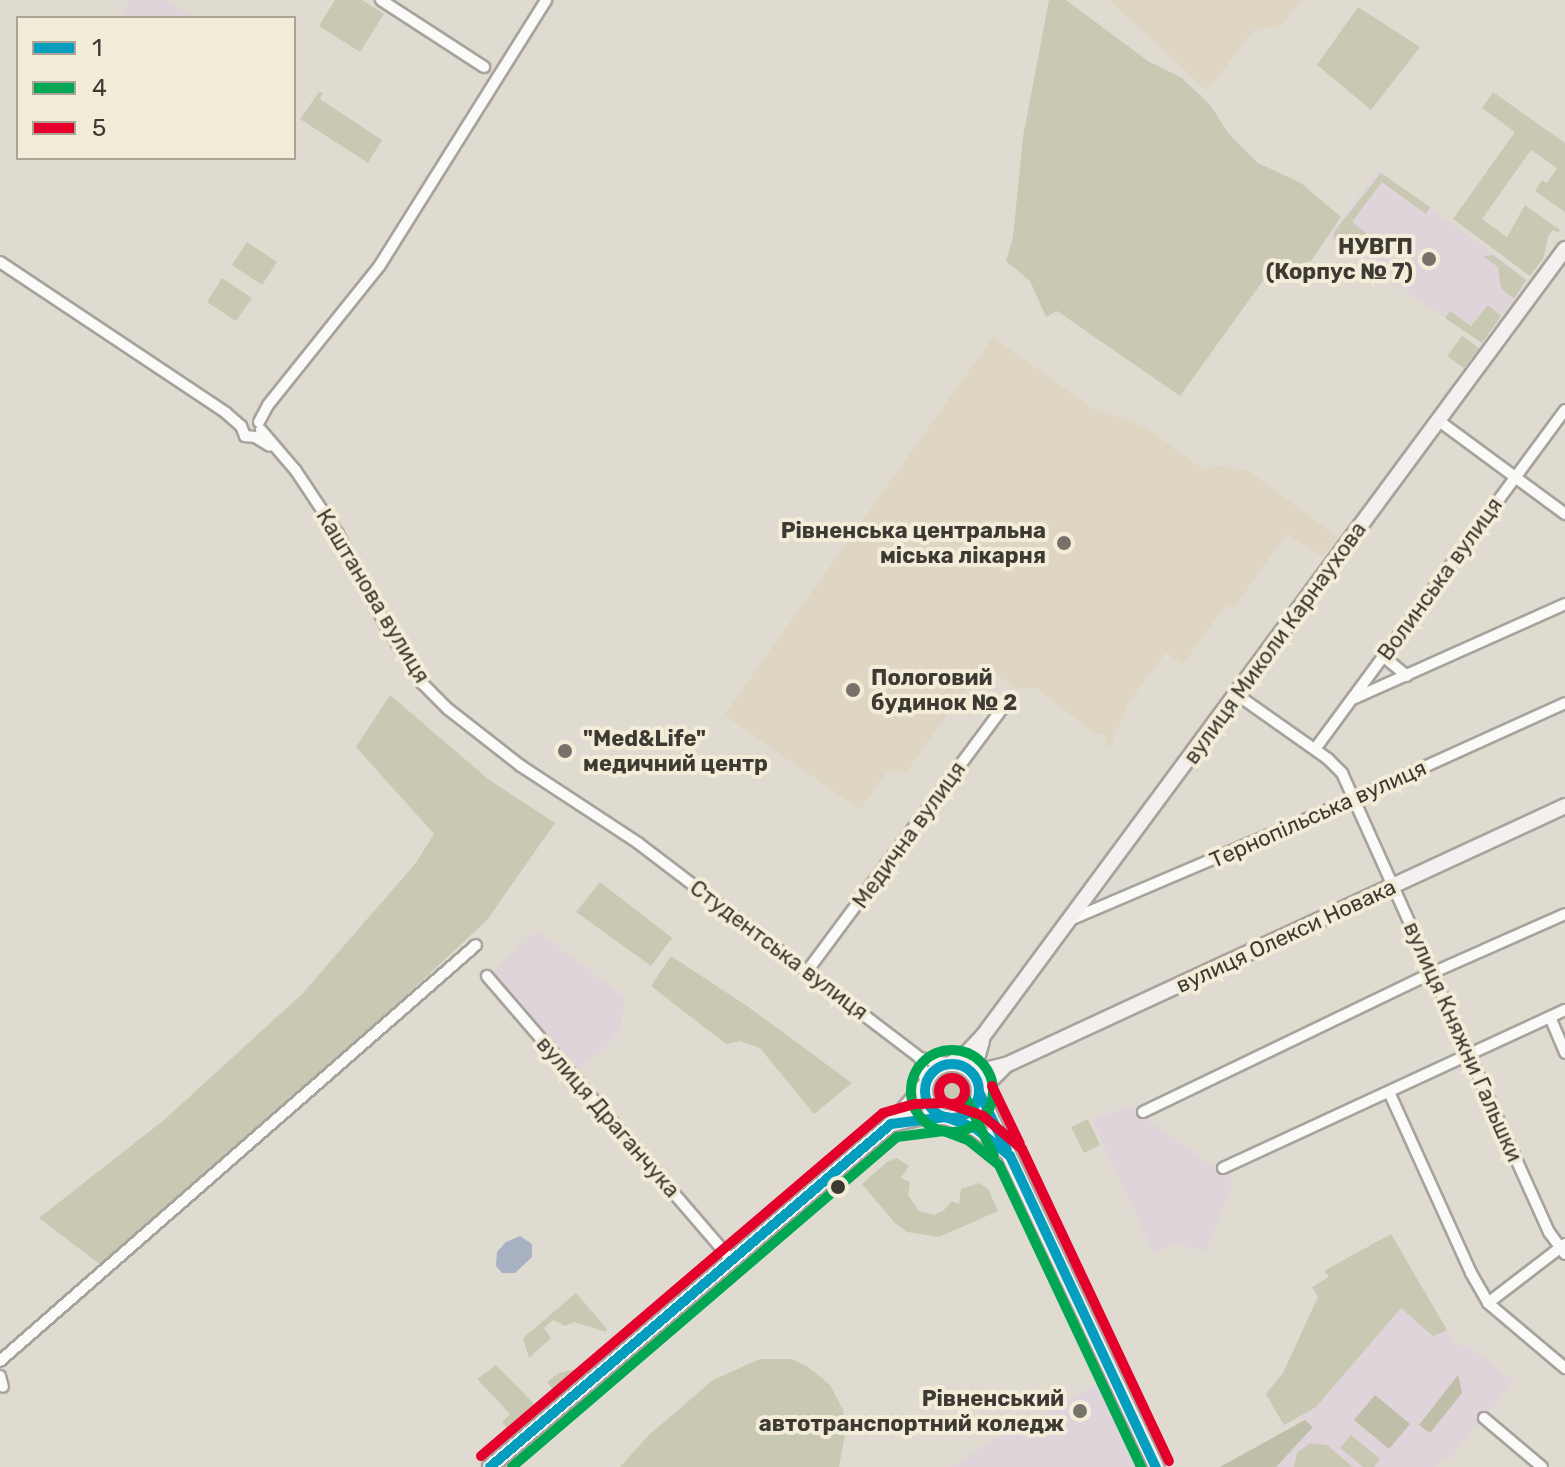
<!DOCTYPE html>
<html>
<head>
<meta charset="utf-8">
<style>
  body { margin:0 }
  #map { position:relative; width:1565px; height:1467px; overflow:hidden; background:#e0dbd1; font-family:Rubik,sans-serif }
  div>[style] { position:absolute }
  .built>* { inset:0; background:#ded6c3 }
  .education>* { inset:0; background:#dfd4da }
  .green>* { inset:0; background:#c9c8b2 }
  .round { border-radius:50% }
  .forest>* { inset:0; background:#bfbea8 }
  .water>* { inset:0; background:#a8b1c2 }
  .roads { filter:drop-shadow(2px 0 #a7a39c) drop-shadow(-2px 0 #a7a39c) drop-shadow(0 2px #a7a39c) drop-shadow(0 -2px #a7a39c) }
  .minor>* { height:10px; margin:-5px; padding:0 5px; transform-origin:5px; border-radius:5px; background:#fafaf8 }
  .secondary>* { height:14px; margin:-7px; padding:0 7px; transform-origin:7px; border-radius:7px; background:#f4f0f0 }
  .secondary>.ring { margin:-7px; padding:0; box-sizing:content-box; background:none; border:14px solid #f4f0f0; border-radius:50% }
  .bus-1>* { height:10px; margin:-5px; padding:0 5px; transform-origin:5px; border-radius:5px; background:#069ebe }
  .bus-1>.ring { margin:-5px; padding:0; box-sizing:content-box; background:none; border:10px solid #069ebe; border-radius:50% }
  .bus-2>* { height:10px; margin:-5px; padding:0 5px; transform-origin:5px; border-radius:5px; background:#00a651 }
  .bus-2>.ring { margin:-5px; padding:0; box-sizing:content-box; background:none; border:10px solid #00a651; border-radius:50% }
  .bus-3>* { height:10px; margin:-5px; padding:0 5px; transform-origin:5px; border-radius:5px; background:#e4002b }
  .bus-3>.ring { margin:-5px; padding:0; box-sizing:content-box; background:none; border:10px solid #e4002b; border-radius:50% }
  .dots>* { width:22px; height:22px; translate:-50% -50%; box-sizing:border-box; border:4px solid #f3ecd8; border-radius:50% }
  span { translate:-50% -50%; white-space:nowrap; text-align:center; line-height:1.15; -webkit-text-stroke:8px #f3ecd8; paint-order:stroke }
  .poi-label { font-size:22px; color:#3d3a33; font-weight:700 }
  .right { translate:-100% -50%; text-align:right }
  .left { translate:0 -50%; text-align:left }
  .street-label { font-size:22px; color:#3d3a33 }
  .legend { position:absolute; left:16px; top:16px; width:280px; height:144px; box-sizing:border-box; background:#f3ecd8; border:2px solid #aaa596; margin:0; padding:10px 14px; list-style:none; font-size:24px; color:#3d3a33 }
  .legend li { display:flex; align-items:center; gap:16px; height:40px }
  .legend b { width:40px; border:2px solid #aaa596 }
</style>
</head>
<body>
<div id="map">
  <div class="built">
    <i style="clip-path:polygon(1109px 0,1302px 0,1280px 27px,1255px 29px,1207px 91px)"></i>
    <i style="clip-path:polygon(993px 337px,1094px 409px,1146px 427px,1201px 468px,1227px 465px,1237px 471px,1246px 469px,1338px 537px,1323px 557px,1287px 534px,1233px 609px,1226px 605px,1183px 664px,1166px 653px,1131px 699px,1109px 749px,1103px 733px,1097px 735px,1036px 688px,1018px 689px,982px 666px,906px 773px,888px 771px,860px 810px,724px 715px)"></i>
  </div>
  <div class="education">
    <i style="clip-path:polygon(130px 0,166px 0,194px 18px,118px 18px)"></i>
    <i style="clip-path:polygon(1378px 170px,1529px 280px,1482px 343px,1328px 237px)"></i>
    <i style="clip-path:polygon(537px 930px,625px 998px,621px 1027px,606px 1047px,579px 1069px,493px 972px)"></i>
    <i style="clip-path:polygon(1128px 1106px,1234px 1181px,1205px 1252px,1175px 1243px,1154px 1254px,1092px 1120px)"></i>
    <i style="clip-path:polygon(1391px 1234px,1456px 1345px,1468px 1345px,1513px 1382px,1449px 1459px,1445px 1456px,1436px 1467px,1276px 1467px,1312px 1427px,1300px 1416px,1284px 1425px,1266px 1394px,1283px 1373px,1318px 1297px,1312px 1287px,1329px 1277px,1324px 1271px)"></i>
    <i style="clip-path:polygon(1100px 1382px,1138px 1467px,951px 1467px,995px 1440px)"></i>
  </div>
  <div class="green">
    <i style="clip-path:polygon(335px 0,362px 0,384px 14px,360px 52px,319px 26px)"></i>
    <i style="clip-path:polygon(1049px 0,1066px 0,1148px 61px,1182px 78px,1211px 106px,1228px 133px,1258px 163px,1301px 183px,1341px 217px,1311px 261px,1270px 271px,1180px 396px,1057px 311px,1046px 317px,1030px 281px,1006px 261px,1013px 237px,1023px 137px)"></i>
    <i style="clip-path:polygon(1358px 7px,1420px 47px,1371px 110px,1317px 65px)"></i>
    <i style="clip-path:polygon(319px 92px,323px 92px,320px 99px,382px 140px,368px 163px,300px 119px)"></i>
    <i style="clip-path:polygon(1493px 92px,1565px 143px,1565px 212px,1535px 191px,1542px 180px,1547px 183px,1557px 168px,1531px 150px,1482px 219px,1507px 237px,1525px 205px,1560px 230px,1558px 233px,1553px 230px,1548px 237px,1544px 257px,1530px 276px,1453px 219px,1515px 132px,1482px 108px)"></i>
    <i style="clip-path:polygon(1381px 173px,1430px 207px,1426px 214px,1382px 182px,1352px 222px,1372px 238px,1359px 256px,1334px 239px,1334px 232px)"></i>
    <i style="clip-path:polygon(247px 242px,277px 262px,262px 285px,232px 265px)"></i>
    <i style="clip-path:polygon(1493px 255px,1526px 280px,1514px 299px,1501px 288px,1498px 267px,1483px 256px)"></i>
    <i style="clip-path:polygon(222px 278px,252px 298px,236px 321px,207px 302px)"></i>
    <i style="clip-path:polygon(1488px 305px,1501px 316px,1482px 343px,1445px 318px,1450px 311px,1471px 326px)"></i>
    <i style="clip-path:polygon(1462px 336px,1479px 348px,1464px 368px,1447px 356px)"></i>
    <i style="clip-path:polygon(390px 695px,488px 779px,555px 823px,487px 920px,253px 1139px,102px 1266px,39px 1218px,164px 1120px,302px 994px,415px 864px,434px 834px,356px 747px)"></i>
    <i style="clip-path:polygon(600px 882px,672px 938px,651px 966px,576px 912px)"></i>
    <i style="clip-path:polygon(671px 956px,747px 1006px,852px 1083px,814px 1114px,760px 1048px,740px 1041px,726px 1044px,651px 986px)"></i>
    <i class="round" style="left:930px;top:1069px;width:44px;height:44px"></i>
    <i style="clip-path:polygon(1088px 1119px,1100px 1145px,1084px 1153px,1071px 1127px)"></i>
    <i style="clip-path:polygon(897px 1158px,909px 1166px,901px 1178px,910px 1182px,908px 1195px,919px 1211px,934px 1215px,943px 1211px,952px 1201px,959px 1204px,961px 1189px,979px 1183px,988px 1189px,998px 1211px,939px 1237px,907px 1232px,895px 1223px,862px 1184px,887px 1162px)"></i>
    <i style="clip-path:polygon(1391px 1234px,1447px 1330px,1433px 1336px,1401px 1308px,1316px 1407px,1284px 1425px,1266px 1394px,1283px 1373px,1318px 1297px,1312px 1287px,1329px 1277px,1324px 1271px)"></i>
    <i style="clip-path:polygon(576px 1293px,607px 1329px,606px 1332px,574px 1322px,565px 1326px,553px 1320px,544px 1328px,551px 1338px,529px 1358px,523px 1338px)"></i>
    <i style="clip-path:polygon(600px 1356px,557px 1395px,547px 1382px,559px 1373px,582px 1368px)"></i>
    <i style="clip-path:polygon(760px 1359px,791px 1359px,807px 1366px,830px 1385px,843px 1410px,846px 1428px,839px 1467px,620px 1467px,649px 1435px,713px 1380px)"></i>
    <i style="clip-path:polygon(496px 1365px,539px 1409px,511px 1433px,502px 1422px,510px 1414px,477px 1379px)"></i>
    <i style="clip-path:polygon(1351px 1435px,1380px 1459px,1374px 1467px,1363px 1467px,1340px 1448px)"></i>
    <i style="clip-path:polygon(1310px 1443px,1327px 1445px,1353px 1467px,1294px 1467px,1297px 1453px)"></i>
  </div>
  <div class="forest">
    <i style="clip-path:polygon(1458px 1375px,1462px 1393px,1430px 1433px,1419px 1425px)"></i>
    <i style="clip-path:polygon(1375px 1395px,1410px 1424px,1389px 1449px,1354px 1420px)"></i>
    <i style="clip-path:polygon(1305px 1420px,1313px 1427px,1276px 1467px,1220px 1467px)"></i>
  </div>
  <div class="water">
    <i style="clip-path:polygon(520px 1236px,532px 1244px,532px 1257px,515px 1273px,502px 1273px,496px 1266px,497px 1252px,506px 1242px)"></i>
  </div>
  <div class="roads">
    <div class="minor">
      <i style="left:381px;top:0;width:123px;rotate:33deg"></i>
      <i style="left:0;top:262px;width:272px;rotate:33.7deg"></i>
      <i style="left:226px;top:413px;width:20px;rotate:41deg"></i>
      <i style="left:241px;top:426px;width:11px;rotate:68deg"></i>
      <i style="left:245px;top:436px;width:10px;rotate:6deg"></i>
      <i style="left:255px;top:437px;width:17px;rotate:31deg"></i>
      <i style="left:1439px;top:421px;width:157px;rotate:36.4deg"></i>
      <i style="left:259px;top:422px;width:19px;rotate:-62deg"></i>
      <i style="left:268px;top:405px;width:179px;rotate:-51.3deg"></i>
      <i style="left:380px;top:265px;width:313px;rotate:-57.9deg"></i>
      <i style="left:261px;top:430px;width:54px;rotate:49.5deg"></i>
      <i style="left:296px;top:471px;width:76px;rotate:56.3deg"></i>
      <i style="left:338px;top:534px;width:102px;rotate:62.4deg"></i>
      <i style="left:385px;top:624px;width:70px;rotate:57.9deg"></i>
      <i style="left:422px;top:683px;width:37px;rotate:45deg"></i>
      <i style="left:448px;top:709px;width:93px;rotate:38deg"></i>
      <i style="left:521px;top:766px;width:140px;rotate:33.3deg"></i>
      <i style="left:638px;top:843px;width:355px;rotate:37.3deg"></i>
      <i style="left:920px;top:1058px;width:31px;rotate:11deg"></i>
      <i style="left:1383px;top:656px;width:31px;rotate:40deg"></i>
      <i style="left:1236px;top:694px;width:113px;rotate:35.2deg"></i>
      <i style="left:1328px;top:759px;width:20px;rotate:45deg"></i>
      <i style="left:1342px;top:773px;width:504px;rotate:65.73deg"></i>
      <i style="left:1549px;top:1232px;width:27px;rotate:54deg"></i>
      <i style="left:1355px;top:698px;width:230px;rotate:-24.1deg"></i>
      <i style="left:1315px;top:749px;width:421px;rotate:-53.6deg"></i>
      <i style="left:1070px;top:920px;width:301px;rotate:-23.1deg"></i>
      <i style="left:1347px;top:802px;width:239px;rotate:-24.4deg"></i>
      <i style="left:808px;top:970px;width:337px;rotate:-53.4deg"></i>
      <i style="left:487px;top:976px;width:373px;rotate:49.3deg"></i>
      <i style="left:1550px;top:1017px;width:39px;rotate:67deg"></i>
      <i style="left:920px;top:1058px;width:27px;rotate:77deg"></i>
      <i style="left:1389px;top:1092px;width:199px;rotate:65.6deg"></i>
      <i style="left:1471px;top:1273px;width:34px;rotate:60deg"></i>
      <i style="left:1488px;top:1303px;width:101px;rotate:40.2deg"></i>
      <i style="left:1143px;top:1112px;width:321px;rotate:-25.7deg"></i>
      <i style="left:1432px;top:973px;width:145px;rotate:-23.9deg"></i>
      <i style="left:1223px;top:1168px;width:377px;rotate:-24.8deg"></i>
      <i style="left:1488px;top:1303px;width:97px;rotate:-37.5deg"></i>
      <i style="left:0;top:1361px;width:632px;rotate:-41.15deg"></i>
      <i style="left:0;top:1376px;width:11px;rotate:75deg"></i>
      <i style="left:1484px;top:1418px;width:76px;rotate:40.2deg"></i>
    </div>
    <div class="secondary">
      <i style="left:982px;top:1041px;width:33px;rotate:106deg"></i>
      <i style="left:973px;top:1073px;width:34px;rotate:-14deg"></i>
      <i style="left:1006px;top:1065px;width:616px;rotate:-24.86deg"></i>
      <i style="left:950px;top:1064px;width:17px;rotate:-31deg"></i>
      <i style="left:965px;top:1055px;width:26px;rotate:-47deg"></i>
      <i style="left:983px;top:1036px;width:979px;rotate:-53.52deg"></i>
      <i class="ring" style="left:925px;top:1064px;width:40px;height:40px"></i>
      <i style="left:1003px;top:1068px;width:34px;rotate:135deg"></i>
      <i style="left:979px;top:1092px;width:415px;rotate:64.7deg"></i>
      <i style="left:892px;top:1124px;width:26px;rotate:-13deg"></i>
      <i style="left:917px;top:1118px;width:29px;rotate:-2deg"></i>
      <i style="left:946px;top:1117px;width:31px;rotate:21deg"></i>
      <i style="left:975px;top:1128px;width:37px;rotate:38deg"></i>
      <i style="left:490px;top:1467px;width:528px;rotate:-40.54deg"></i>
      <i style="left:891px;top:1124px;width:53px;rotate:-48.8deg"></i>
    </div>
  </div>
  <div class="bus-1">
    <i class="ring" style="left:925px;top:1064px;width:44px;height:44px"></i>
    <i style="left:979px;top:1092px;width:64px;rotate:64.2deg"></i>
    <i style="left:490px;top:1467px;width:528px;rotate:-40.54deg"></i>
    <i style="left:891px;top:1124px;width:55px;rotate:-7.3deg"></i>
    <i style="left:946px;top:1117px;width:31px;rotate:21deg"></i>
    <i style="left:975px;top:1128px;width:45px;rotate:38.7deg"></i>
    <i style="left:1010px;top:1156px;width:344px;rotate:64.9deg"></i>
  </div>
  <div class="bus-2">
    <i class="ring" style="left:911px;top:1050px;width:72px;height:72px"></i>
    <i style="left:966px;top:1098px;width:64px;rotate:64.2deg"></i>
    <i style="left:512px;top:1467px;width:507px;rotate:-40.6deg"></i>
    <i style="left:897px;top:1137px;width:47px;rotate:-7.3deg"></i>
    <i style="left:944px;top:1131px;width:26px;rotate:21deg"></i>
    <i style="left:968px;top:1140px;width:40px;rotate:39deg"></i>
    <i style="left:999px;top:1165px;width:334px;rotate:64.8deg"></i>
  </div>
  <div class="bus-3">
    <i class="ring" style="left:939px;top:1078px;width:16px;height:16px"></i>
    <i style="left:992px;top:1086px;width:64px;rotate:64.2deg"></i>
    <i style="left:481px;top:1456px;width:528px;rotate:-40.47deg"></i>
    <i style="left:883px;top:1113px;width:33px;rotate:-16deg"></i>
    <i style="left:915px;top:1104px;width:31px;rotate:-2deg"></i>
    <i style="left:946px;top:1103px;width:39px;rotate:19deg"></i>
    <i style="left:983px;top:1116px;width:51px;rotate:40.2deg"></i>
    <i style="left:1022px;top:1149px;width:345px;rotate:64.8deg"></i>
  </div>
  <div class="dots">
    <i style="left:1429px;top:259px;background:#76726a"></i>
    <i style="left:1064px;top:543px;background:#76726a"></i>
    <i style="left:853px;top:690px;background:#76726a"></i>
    <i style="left:565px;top:751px;background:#76726a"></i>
    <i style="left:838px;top:1187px;background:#3d3a33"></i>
    <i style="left:1080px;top:1411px;background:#76726a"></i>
  </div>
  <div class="poi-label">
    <span class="right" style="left:1413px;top:259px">НУВГП<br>(Корпус № 7)</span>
    <span class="right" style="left:1046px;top:543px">Рівненська центральна<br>міська лікарня</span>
    <span class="left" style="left:871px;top:690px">Пологовий<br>будинок № 2</span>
    <span class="left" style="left:583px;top:751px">"Med&amp;Life"<br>медичний центр</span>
    <span class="right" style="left:1064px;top:1411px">Рівненський<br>автотранспортний коледж</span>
  </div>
  <div class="street-label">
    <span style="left:1440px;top:579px;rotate:-54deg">Волинська вулиця</span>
    <span style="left:373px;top:596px;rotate:59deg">Каштанова вулиця</span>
    <span style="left:1275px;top:643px;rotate:-54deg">вулиця Миколи Карнаухова</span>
    <span style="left:1318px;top:814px;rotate:-24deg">Тернопільська вулиця</span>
    <span style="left:909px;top:835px;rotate:-54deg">Медична вулиця</span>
    <span style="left:1286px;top:936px;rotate:-25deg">вулиця Олекси Новака</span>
    <span style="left:779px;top:950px;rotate:37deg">Студентська вулиця</span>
    <span style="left:1463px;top:1042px;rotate:66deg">вулиця Княжни Гальшки</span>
    <span style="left:608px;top:1117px;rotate:49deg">вулиця Драганчука</span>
  </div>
  <ul class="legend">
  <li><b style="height:10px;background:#069ebe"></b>1</li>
  <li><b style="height:10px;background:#00a651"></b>4</li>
  <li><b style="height:10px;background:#e4002b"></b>5</li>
  </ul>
</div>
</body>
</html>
